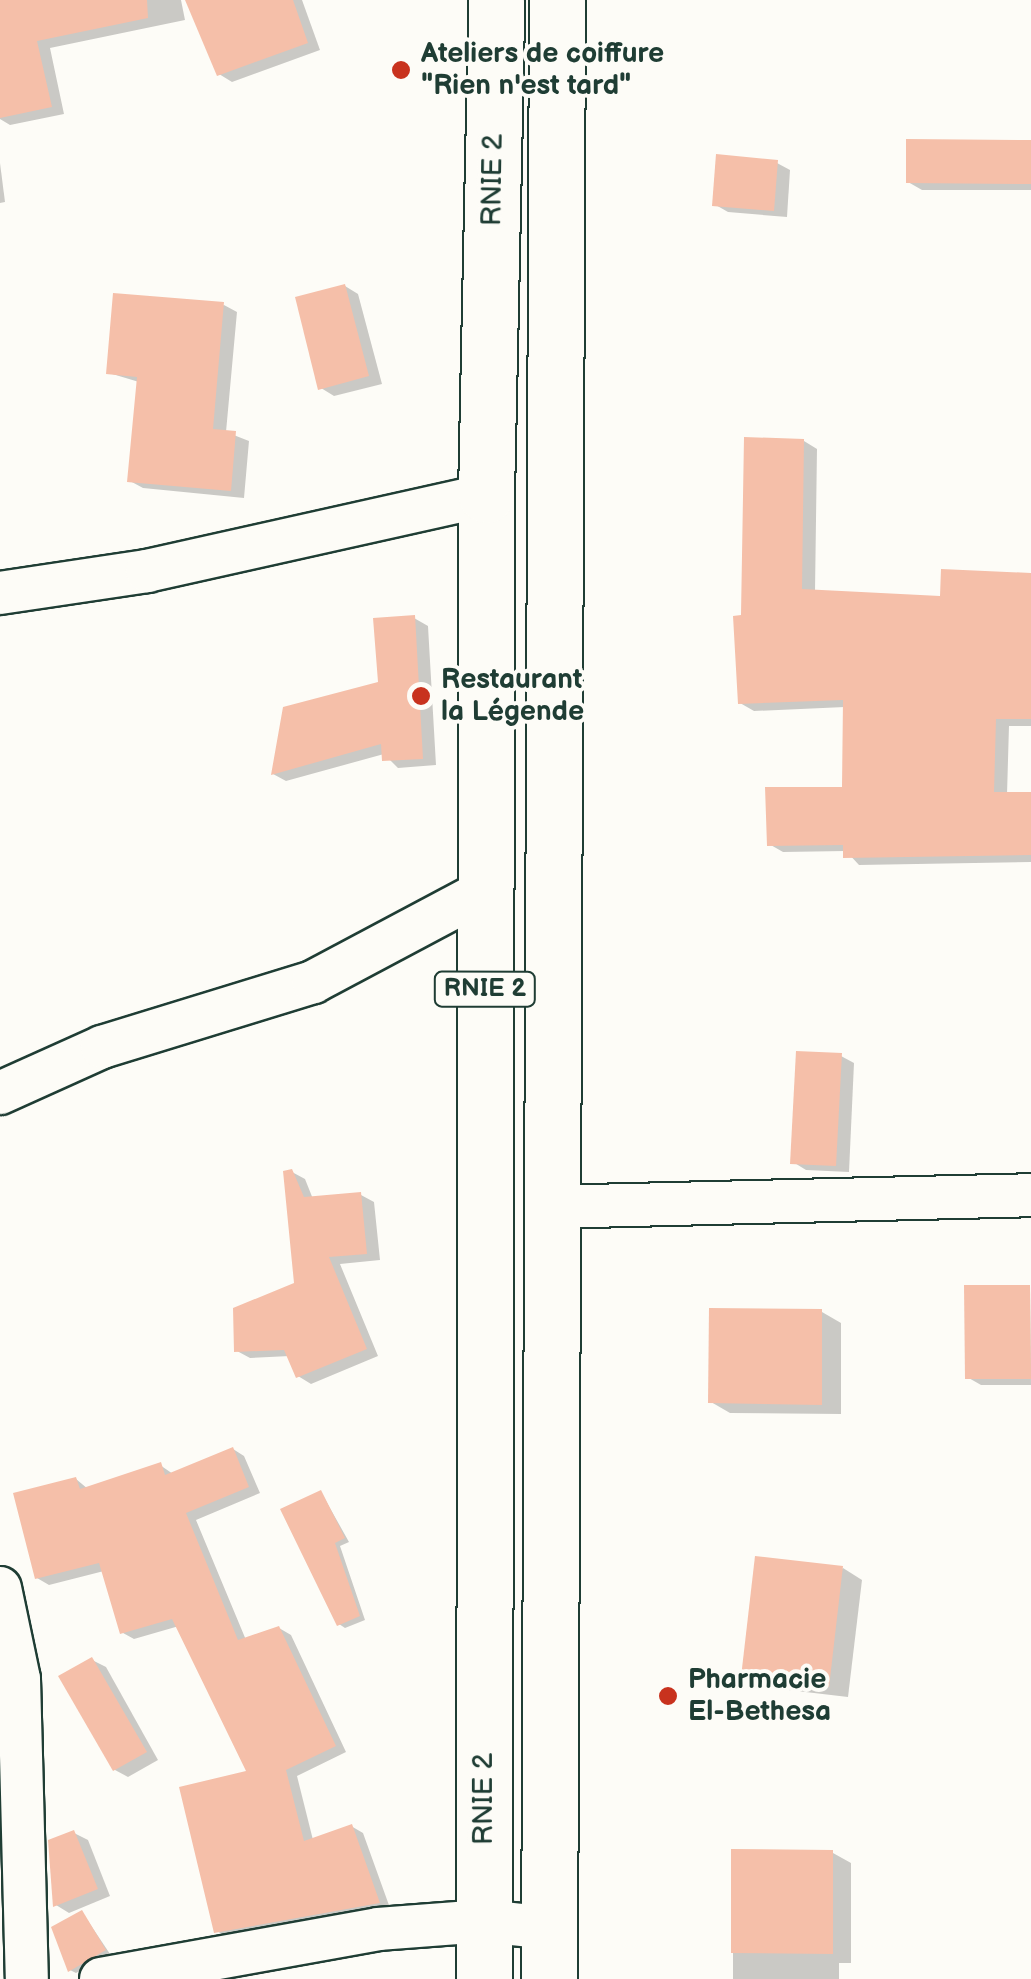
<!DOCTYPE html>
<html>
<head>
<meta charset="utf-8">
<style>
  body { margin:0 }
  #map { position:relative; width:1031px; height:1979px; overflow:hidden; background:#fdfcf7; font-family:"Balsamiq Sans",sans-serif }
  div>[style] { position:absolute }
  .shadow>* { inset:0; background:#0003 }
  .building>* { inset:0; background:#f5bfa9 }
  .roads { filter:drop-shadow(2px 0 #1f3d34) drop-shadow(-2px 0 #1f3d34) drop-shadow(0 2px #1f3d34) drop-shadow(0 -2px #1f3d34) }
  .street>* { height:42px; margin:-21px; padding:0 21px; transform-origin:21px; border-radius:21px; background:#fdfcf7 }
  .highway>* { height:55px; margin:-27.5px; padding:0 27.5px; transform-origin:27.5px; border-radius:27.5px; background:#fdfcf7 }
  .dots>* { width:28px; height:28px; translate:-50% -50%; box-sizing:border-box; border:5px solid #fdfcf7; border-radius:50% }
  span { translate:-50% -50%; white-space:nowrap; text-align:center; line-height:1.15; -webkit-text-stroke:8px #fdfcf7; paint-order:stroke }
  .shield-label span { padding:2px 8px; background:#fdfcf7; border:2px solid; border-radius:8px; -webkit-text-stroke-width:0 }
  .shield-label { font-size:25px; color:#1f3d34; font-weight:700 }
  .poi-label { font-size:28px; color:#1f3d34; font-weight:700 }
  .left { translate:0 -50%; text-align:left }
  .street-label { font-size:28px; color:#1f3d34 }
</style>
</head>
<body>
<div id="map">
  <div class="shadow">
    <i style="clip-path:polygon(0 0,181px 0,185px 20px,50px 48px,64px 114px,10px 125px,0 119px)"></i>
    <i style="clip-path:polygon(188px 0,302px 0,320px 50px,232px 82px,219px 74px)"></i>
    <i style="clip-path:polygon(1031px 143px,1031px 190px,922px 190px,908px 182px)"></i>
    <i style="clip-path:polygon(0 163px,5px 202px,0 203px)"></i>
    <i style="clip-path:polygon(777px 163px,790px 170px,787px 217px,728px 212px,714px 204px)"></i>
    <i style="clip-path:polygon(345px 286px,358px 294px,382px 384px,334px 396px,321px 388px)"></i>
    <i style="clip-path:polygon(224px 305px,237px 312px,226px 432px,249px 441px,244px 498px,143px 488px,130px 481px,139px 382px,109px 373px)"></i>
    <i style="clip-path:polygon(804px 441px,817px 449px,815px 592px,942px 599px,1031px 576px,1031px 726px,1009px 726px,1007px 795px,1031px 795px,1031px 862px,859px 865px,846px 851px,783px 852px,769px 844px,844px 790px,845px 707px,754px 711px,740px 703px,744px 618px)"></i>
    <i style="clip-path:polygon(414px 618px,428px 626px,436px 765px,398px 768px,384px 754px,286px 781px,273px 774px,380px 684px)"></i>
    <i style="clip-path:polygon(841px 1056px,854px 1063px,849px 1172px,806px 1170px,793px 1162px)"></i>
    <i style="clip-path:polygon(292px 1172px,305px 1179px,313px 1199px,361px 1195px,374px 1202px,380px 1260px,340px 1264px,378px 1356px,311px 1384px,298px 1376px,290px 1356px,250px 1358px,237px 1351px,296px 1285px)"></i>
    <i style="clip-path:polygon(1030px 1288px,1031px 1385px,981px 1385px,967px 1377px)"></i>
    <i style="clip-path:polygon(822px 1312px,841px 1323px,841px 1414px,730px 1413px,711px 1402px)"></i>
    <i style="clip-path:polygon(233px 1449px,244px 1456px,260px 1493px,196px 1520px,246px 1640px,279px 1628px,291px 1635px,346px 1752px,297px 1776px,313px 1840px,351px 1826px,363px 1833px,390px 1908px,228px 1938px,217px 1931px,249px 1772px,179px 1626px,134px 1639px,123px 1633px,104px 1571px,49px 1585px,37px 1578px,76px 1479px,88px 1489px,160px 1465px,173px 1474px)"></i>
    <i style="clip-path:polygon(321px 1492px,349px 1542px,340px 1546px,365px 1620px,345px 1628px,339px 1624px)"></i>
    <i style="clip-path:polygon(843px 1568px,862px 1580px,848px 1697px,763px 1687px,744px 1675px)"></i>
    <i style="clip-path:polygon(92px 1660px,106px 1667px,158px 1760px,128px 1777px,115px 1770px)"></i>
    <i style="clip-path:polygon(74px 1833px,88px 1840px,110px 1896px,69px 1913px,56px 1905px)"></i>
    <i style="clip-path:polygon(733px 1852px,833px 1853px,851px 1863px,851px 1963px,839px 1963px,839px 1979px,733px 1979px)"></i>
    <i style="clip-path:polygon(82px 1912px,110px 1954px,76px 1973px,70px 1970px)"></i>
  </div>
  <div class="building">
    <i style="clip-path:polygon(0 0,147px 0,148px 18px,37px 41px,52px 107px,0 118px)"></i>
    <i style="clip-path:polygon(185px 0,293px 0,308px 43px,217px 76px)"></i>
    <i style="clip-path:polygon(906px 139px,1031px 140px,1031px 184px,906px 183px)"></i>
    <i style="clip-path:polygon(716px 154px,778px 160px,774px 211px,712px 206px)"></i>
    <i style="clip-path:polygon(345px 284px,369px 376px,318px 390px,295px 297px)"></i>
    <i style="clip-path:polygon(113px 293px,224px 302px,213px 429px,236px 431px,231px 491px,127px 482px,137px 377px,106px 374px)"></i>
    <i style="clip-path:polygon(744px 437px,804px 439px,802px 589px,940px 596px,941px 569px,1031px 573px,1031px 719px,996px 719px,994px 792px,1031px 792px,1031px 855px,843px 858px,843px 845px,767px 846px,765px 787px,842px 787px,843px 700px,738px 704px,733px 616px,741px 615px)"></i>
    <i style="clip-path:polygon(415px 615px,423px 759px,382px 761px,381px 744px,271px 775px,283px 707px,378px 682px,373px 618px)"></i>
    <i style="clip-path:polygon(796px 1051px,842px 1053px,836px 1166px,790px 1164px)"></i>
    <i style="clip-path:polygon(292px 1169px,304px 1197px,361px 1192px,367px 1254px,329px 1257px,367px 1349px,296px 1378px,284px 1350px,234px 1352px,233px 1308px,294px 1283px,283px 1171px)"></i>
    <i style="clip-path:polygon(964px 1285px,1030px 1285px,1031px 1379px,965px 1379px)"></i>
    <i style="clip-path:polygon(709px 1308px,822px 1309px,822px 1405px,708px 1403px)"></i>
    <i style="clip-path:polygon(233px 1447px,249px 1487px,186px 1513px,238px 1640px,279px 1626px,336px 1746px,286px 1770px,304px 1841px,352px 1824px,380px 1903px,214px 1933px,179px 1787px,246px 1771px,172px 1619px,120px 1634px,99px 1563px,35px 1579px,13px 1493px,76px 1477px,80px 1489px,161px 1462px,165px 1475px)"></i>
    <i style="clip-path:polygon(321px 1490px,345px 1538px,335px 1543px,360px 1616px,337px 1626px,280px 1509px)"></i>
    <i style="clip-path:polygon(755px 1556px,843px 1566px,829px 1687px,741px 1677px)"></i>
    <i style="clip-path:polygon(92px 1657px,147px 1752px,113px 1771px,58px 1676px)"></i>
    <i style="clip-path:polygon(74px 1830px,98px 1889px,53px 1907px,48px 1840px)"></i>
    <i style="clip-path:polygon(731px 1849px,833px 1850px,833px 1954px,731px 1953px)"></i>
    <i style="clip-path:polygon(82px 1910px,106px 1950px,68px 1972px,51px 1927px)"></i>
  </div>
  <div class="roads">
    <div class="street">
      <i style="left:0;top:593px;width:149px;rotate:-8.5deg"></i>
      <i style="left:147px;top:571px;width:347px;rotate:-12.6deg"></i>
      <i style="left:0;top:1093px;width:112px;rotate:-24.3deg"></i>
      <i style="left:102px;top:1047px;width:221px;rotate:-17.1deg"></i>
      <i style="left:313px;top:982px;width:196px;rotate:-28deg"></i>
      <i style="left:548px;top:1207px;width:483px;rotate:-1.4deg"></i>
      <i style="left:0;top:1588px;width:93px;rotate:78.2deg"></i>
      <i style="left:19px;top:1679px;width:300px;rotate:88.5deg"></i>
      <i style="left:101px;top:1979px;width:281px;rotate:-10.2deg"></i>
      <i style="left:378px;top:1929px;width:106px;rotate:-4.3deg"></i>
      <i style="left:484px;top:1921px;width:65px;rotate:6.1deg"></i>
    </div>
    <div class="highway">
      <i style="left:484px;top:1979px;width:1484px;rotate:-89.92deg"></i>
      <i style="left:486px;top:495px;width:495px;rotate:-88.8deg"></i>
      <i style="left:549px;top:1979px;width:1979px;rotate:-89.77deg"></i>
    </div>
  </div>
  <div class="dots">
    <i style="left:401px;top:70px;background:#c8321e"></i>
    <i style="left:421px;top:696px;background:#c8321e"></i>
    <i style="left:668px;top:1696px;background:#c8321e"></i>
  </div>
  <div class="shield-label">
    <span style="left:485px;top:989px">RNIE 2</span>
  </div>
  <div class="poi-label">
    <span class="left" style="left:421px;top:70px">Ateliers de coiffure<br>"Rien n'est tard"</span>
    <span class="left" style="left:441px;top:696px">Restaurant<br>la Légende</span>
    <span class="left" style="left:688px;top:1696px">Pharmacie<br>El-Bethesa</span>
  </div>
  <div class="street-label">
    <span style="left:493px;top:180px;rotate:-89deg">RNIE 2</span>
    <span style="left:484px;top:1799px;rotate:-90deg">RNIE 2</span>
  </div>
</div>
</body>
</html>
